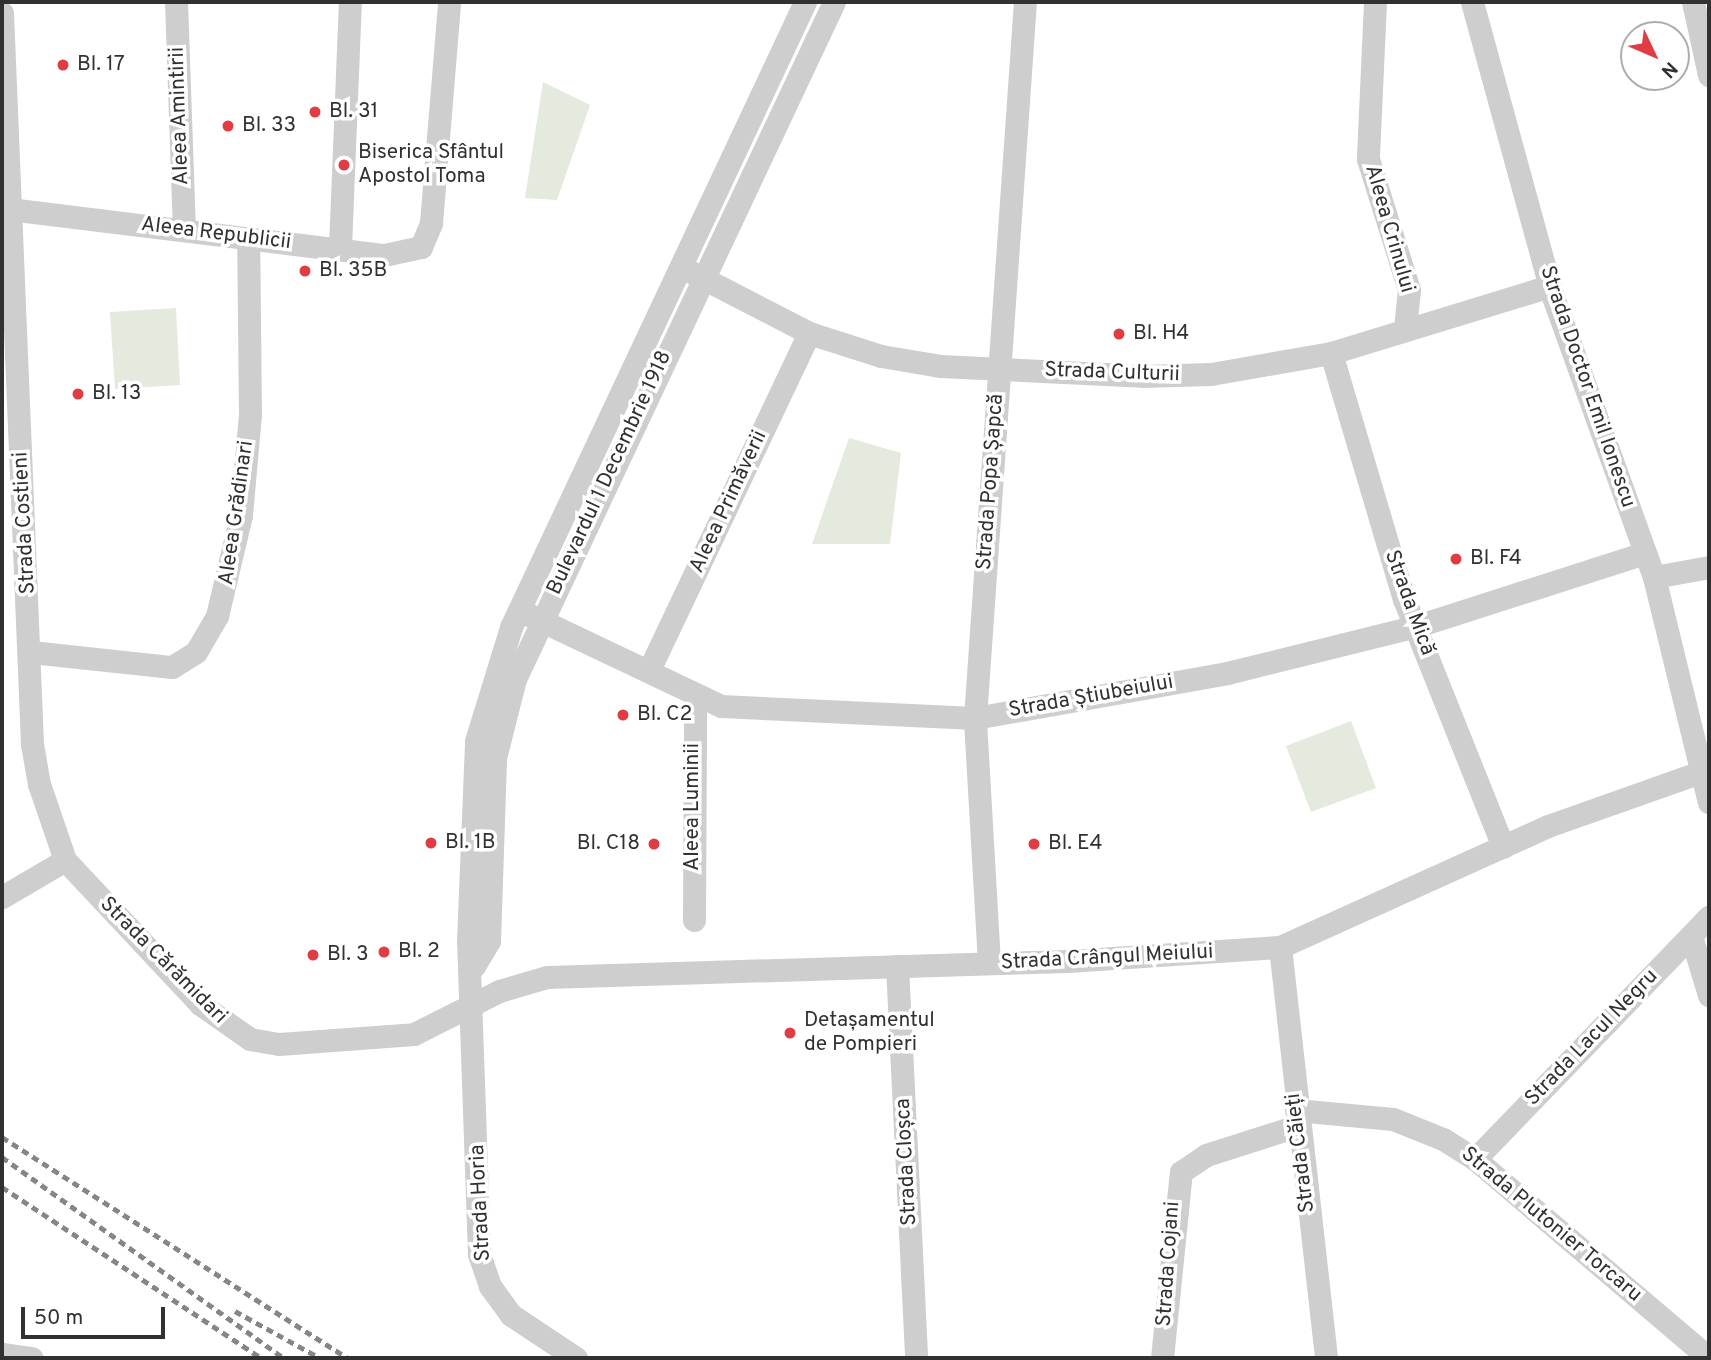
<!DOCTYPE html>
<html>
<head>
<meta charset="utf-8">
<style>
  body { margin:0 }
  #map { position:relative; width:1711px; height:1360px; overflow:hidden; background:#fff; font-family:Overpass,sans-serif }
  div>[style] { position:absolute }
  .green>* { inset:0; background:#e4eadd }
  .minor>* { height:23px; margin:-11.5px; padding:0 11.5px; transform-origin:11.5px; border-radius:11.5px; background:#cecece }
  .rail>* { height:5px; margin-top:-2.5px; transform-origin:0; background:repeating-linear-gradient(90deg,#868686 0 7px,transparent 0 12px) }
  .dots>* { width:19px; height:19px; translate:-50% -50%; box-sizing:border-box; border:4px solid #fff; border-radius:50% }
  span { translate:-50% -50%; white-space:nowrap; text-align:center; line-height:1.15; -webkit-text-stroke:7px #fff; paint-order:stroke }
  .poi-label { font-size:21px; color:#313131 }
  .left { translate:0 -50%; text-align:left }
  .right { translate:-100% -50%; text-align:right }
  .street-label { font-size:21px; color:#313131 }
  .frame { position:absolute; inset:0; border:4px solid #313131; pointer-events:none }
  .north { position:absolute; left:1620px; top:21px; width:70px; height:70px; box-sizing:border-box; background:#fff; border:2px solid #adadad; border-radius:50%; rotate:134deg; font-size:19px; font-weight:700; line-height:28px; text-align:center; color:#313131 }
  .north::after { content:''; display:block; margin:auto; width:24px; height:32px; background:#df3c43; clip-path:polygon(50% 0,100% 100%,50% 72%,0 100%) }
  .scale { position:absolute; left:21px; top:1307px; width:144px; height:32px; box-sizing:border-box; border:4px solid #313131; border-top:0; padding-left:9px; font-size:21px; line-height:24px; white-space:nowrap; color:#313131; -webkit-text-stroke:5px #fff; paint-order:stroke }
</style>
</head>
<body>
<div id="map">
  <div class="green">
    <i style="clip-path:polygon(543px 82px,590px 105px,557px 200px,525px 198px)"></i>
    <i style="clip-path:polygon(176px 308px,180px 385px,115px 389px,110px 312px)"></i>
    <i style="clip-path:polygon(849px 438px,901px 453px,890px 544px,812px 544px)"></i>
    <i style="clip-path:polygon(1351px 721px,1376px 788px,1311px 812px,1286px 746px)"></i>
  </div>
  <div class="minor">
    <i style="left:176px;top:2px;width:228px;rotate:88deg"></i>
    <i style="left:1375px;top:2px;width:157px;rotate:92.6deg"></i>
    <i style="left:1368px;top:159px;width:137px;rotate:72.6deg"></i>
    <i style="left:1409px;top:290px;width:39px;rotate:96deg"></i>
    <i style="left:1472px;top:2px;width:303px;rotate:74.7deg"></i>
    <i style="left:1552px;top:294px;width:301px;rotate:70.2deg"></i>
    <i style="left:1654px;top:577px;width:232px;rotate:76.3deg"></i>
    <i style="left:1693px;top:2px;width:75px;rotate:77.6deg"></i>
    <i style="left:2px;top:13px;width:732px;rotate:87.65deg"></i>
    <i style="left:32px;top:744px;width:41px;rotate:80.1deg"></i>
    <i style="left:39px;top:784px;width:80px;rotate:71.1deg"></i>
    <i style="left:65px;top:860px;width:197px;rotate:46.8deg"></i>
    <i style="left:200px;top:1004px;width:61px;rotate:35deg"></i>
    <i style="left:250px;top:1039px;width:29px;rotate:10deg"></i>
    <i style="left:279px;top:1044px;width:135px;rotate:-4.2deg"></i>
    <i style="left:414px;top:1034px;width:95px;rotate:-26.8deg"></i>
    <i style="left:499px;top:991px;width:50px;rotate:-16.3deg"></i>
    <i style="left:547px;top:977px;width:521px;rotate:-1.76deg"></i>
    <i style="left:1068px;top:961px;width:212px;rotate:-3.8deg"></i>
    <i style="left:1280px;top:947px;width:294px;rotate:-24.3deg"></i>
    <i style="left:1548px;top:826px;width:171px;rotate:-19.5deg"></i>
    <i style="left:9px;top:209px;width:378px;rotate:7deg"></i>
    <i style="left:384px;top:255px;width:38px;rotate:-12deg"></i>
    <i style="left:421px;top:247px;width:26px;rotate:-67deg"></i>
    <i style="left:431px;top:223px;width:222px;rotate:-85.3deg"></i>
    <i style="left:340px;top:248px;width:246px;rotate:-87.7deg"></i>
    <i style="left:691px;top:272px;width:133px;rotate:27.3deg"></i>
    <i style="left:809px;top:333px;width:76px;rotate:17.7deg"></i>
    <i style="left:881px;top:356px;width:61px;rotate:9.5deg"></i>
    <i style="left:941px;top:366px;width:201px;rotate:2.8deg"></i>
    <i style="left:1142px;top:376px;width:69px;rotate:-1.7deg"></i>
    <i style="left:1211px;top:374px;width:122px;rotate:-9.9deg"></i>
    <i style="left:1331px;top:353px;width:229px;rotate:-17deg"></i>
    <i style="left:1331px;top:353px;width:257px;rotate:73.5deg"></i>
    <i style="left:1404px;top:599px;width:267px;rotate:68.2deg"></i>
    <i style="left:1654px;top:577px;width:56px;rotate:-10.3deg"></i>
    <i style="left:519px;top:610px;width:224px;rotate:25.4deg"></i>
    <i style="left:721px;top:706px;width:254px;rotate:2.7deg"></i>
    <i style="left:975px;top:718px;width:256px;rotate:-10.1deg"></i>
    <i style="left:1227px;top:673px;width:196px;rotate:-13.9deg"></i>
    <i style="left:1417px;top:626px;width:239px;rotate:-17.8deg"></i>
    <i style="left:31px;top:652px;width:142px;rotate:6.1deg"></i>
    <i style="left:172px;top:667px;width:28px;rotate:-32deg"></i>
    <i style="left:196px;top:652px;width:42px;rotate:-59.7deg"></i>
    <i style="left:217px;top:616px;width:104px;rotate:-76.6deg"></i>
    <i style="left:241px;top:515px;width:100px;rotate:-84.9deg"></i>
    <i style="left:250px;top:415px;width:177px;rotate:-90.6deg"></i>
    <i style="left:649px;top:670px;width:373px;rotate:-64.6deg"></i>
    <i style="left:2px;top:897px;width:73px;rotate:-30.4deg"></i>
    <i style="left:694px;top:920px;width:226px;rotate:-89.7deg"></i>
    <i style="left:1691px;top:936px;width:62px;rotate:73deg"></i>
    <i style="left:1280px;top:947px;width:414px;rotate:83.6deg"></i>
    <i style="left:989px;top:963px;width:245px;rotate:-93.3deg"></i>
    <i style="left:975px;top:718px;width:718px;rotate:-86.01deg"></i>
    <i style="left:474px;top:966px;width:29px;rotate:-59deg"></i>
    <i style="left:489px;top:941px;width:183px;rotate:-88.1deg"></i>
    <i style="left:495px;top:758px;width:81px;rotate:-75.8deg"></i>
    <i style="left:515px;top:679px;width:748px;rotate:-64.77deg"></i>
    <i style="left:897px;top:966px;width:392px;rotate:87.2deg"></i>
    <i style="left:1296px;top:1110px;width:97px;rotate:5.3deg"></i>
    <i style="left:1393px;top:1119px;width:54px;rotate:21.8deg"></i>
    <i style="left:1443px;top:1139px;width:38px;rotate:32deg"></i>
    <i style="left:1475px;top:1159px;width:307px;rotate:40.4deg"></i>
    <i style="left:1475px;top:1159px;width:337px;rotate:-46deg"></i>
    <i style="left:2px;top:1354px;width:30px;rotate:8deg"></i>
    <i style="left:576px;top:1358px;width:78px;rotate:-146.5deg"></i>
    <i style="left:511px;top:1315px;width:36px;rotate:-126deg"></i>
    <i style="left:490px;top:1286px;width:34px;rotate:-109deg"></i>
    <i style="left:479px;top:1254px;width:312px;rotate:-92deg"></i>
    <i style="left:468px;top:942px;width:201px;rotate:-87.7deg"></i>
    <i style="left:476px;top:741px;width:119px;rotate:-72.9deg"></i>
    <i style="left:511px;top:627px;width:691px;rotate:-64.81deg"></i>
    <i style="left:1162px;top:1358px;width:187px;rotate:-84.2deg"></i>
    <i style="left:1181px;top:1172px;width:30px;rotate:-34deg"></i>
    <i style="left:1206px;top:1155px;width:96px;rotate:-17.7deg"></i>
  </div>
  <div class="rail">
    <i style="left:2px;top:1137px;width:410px;rotate:32.6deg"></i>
    <i style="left:2px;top:1157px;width:346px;rotate:35.5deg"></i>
    <i style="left:2px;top:1187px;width:310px;rotate:33.4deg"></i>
    <i style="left:235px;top:1311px;width:97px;rotate:28.9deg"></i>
  </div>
  <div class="dots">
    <i style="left:63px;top:65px;background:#df3c43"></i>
    <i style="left:315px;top:112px;background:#df3c43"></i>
    <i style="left:228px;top:126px;background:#df3c43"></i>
    <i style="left:344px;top:165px;background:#df3c43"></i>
    <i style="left:305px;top:271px;background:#df3c43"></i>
    <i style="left:1119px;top:334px;background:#df3c43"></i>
    <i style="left:78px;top:394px;background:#df3c43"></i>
    <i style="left:1456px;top:559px;background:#df3c43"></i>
    <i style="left:623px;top:715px;background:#df3c43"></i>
    <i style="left:431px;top:843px;background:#df3c43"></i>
    <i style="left:654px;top:844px;background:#df3c43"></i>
    <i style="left:1034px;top:844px;background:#df3c43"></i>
    <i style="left:384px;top:952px;background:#df3c43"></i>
    <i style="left:313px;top:955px;background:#df3c43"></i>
    <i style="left:790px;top:1033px;background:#df3c43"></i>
  </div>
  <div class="poi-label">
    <span class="left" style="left:77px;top:65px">Bl. 17</span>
    <span class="left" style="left:329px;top:112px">Bl. 31</span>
    <span class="left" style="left:242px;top:126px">Bl. 33</span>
    <span class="left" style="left:358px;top:165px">Biserica Sfântul<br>Apostol Toma</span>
    <span class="left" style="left:319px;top:271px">Bl. 35B</span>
    <span class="left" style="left:1133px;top:334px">Bl. H4</span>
    <span class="left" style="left:92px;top:394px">Bl. 13</span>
    <span class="left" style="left:1470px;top:559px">Bl. F4</span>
    <span class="left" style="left:637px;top:715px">Bl. C2</span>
    <span class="left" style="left:445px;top:843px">Bl. 1B</span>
    <span class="right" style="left:640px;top:844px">Bl. C18</span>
    <span class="left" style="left:1048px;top:844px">Bl. E4</span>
    <span class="left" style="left:398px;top:952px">Bl. 2</span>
    <span class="left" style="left:327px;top:955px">Bl. 3</span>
    <span class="left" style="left:804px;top:1033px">Detașamentul<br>de Pompieri</span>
  </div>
  <div class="street-label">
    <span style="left:180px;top:116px;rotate:-92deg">Aleea Amintirii</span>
    <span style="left:1389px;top:229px;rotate:74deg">Aleea Crinului</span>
    <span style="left:216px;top:234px;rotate:7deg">Aleea Republicii</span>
    <span style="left:1112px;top:373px;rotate:2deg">Strada Culturii</span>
    <span style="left:1587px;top:387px;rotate:71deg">Strada Doctor Emil Ionescu</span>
    <span style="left:610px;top:473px;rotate:-65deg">Bulevardul 1 Decembrie 1918</span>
    <span style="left:991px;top:482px;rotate:-86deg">Strada Popa Șapcă</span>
    <span style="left:729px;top:502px;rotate:-65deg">Aleea Primăverii</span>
    <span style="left:237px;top:513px;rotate:-82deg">Aleea Grădinari</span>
    <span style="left:25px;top:523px;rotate:-93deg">Strada Costieni</span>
    <span style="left:1409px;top:603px;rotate:70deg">Strada Mică</span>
    <span style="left:1091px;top:697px;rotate:-10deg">Strada Știubeiului</span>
    <span style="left:693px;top:807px;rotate:-90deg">Aleea Luminii</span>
    <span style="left:1107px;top:958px;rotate:-3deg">Strada Crângul Meiului</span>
    <span style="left:163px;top:961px;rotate:45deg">Strada Cărămidari</span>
    <span style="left:1592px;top:1038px;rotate:-46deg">Strada Lacul Negru</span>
    <span style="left:1301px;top:1153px;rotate:-97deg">Strada Căieți</span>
    <span style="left:907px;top:1162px;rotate:-93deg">Strada Cloșca</span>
    <span style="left:481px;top:1203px;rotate:-93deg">Strada Horia</span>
    <span style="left:1551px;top:1225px;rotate:40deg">Strada Plutonier Torcaru</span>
    <span style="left:1169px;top:1264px;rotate:-86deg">Strada Cojani</span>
  </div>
  <div class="frame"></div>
  <div class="north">N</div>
  <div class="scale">50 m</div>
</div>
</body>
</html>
